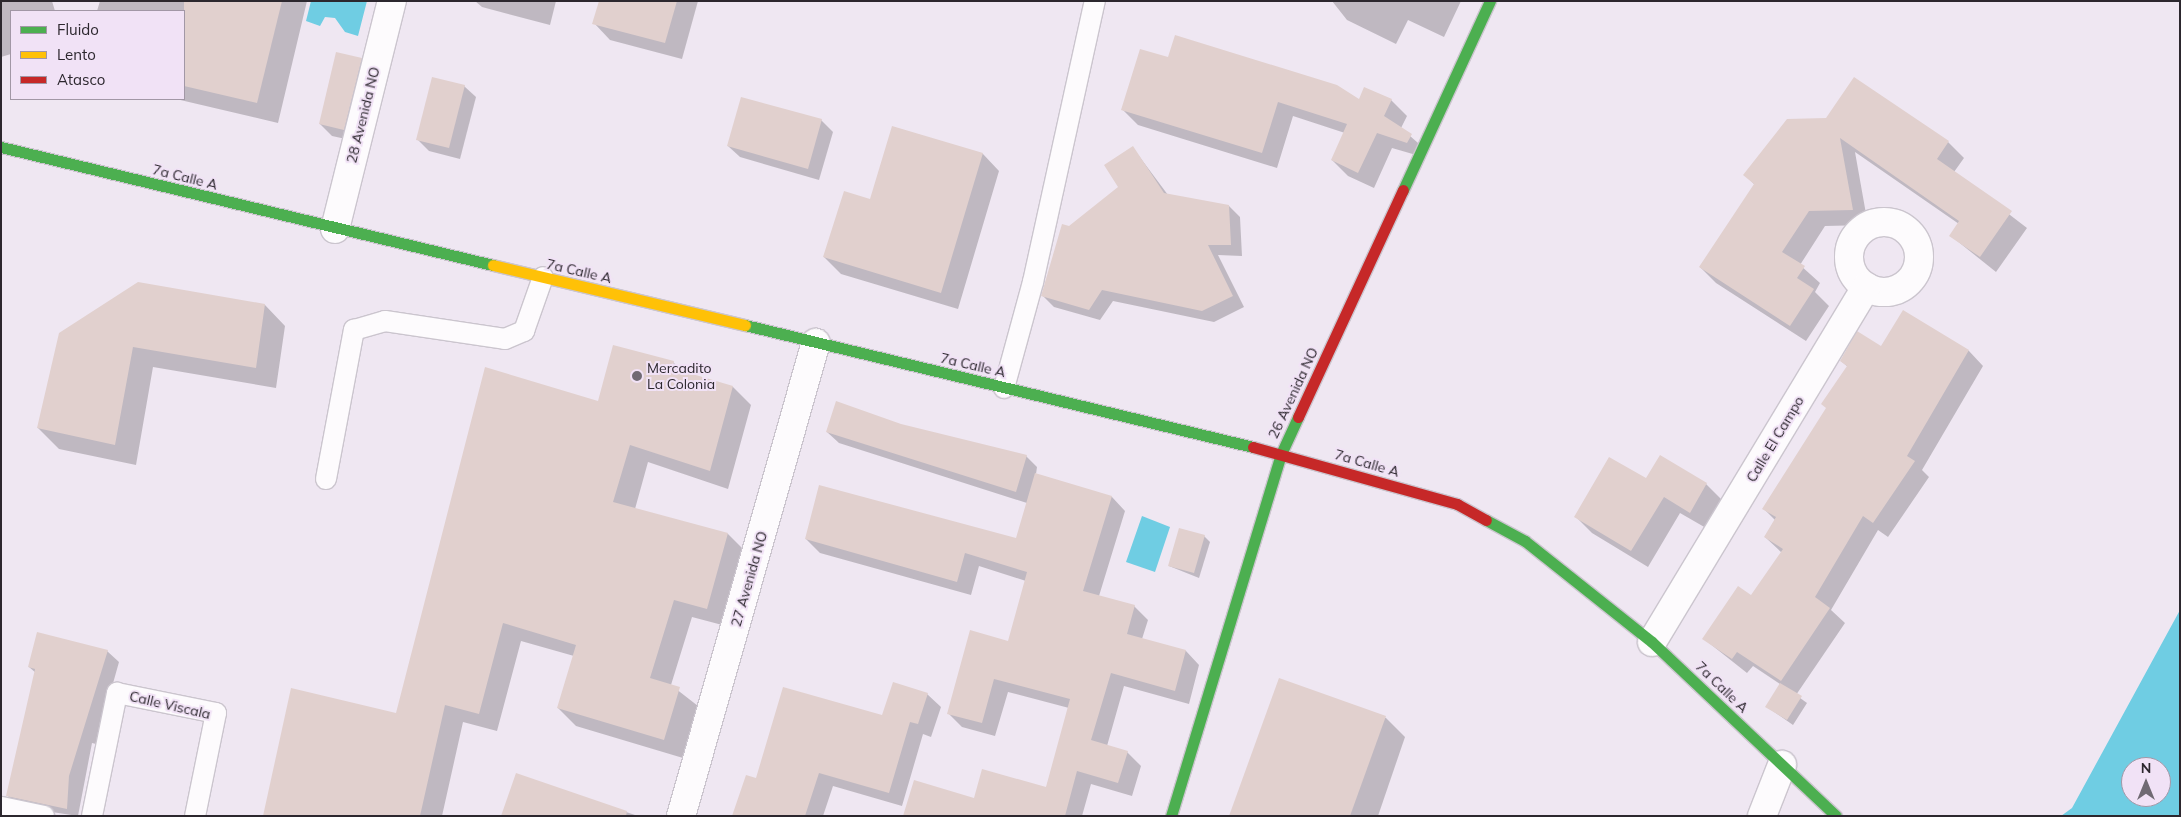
<!DOCTYPE html>
<html>
<head>
<meta charset="utf-8">
<style>
  body { margin:0 }
  #map { position:relative; width:2181px; height:817px; overflow:hidden; background:#efe7f2; font-family:Mulish,sans-serif }
  div>[style] { position:absolute }
  .water>* { inset:0; background:#6fcde3 }
  .shadow>* { inset:0; background:#0003 }
  .building>* { inset:0; background:#e1d0ce }
  .roads { filter:drop-shadow(1px 0 #cbc5ce) drop-shadow(-1px 0 #cbc5ce) drop-shadow(0 1px #cbc5ce) drop-shadow(0 -1px #cbc5ce) }
  .lane>* { height:20px; margin:-10px; padding:0 10px; transform-origin:10px; border-radius:10px; background:#fdfbfd }
  .street>* { height:28px; margin:-14px; padding:0 14px; transform-origin:14px; border-radius:14px; background:#fdfbfd }
  .street>.ring { margin:-14px; padding:0; box-sizing:content-box; background:none; border:28px solid #fdfbfd; border-radius:50% }
  .fast>* { height:11px; margin:-5.5px; padding:0 5.5px; transform-origin:5.5px; border-radius:5.5px; background:#4caf50 }
  .slow>* { height:11px; margin:-5.5px; padding:0 5.5px; transform-origin:5.5px; border-radius:5.5px; background:#ffc107 }
  .jam>* { height:11px; margin:-5.5px; padding:0 5.5px; transform-origin:5.5px; border-radius:5.5px; background:#c62828 }
  .dots>* { width:14px; height:14px; translate:-50% -50%; box-sizing:border-box; border:2px solid #f1e2f6; border-radius:50% }
  span { translate:-50% -50%; white-space:nowrap; text-align:center; line-height:1.15; -webkit-text-stroke:4px #f1e2f6; paint-order:stroke }
  .street-label { font-size:14px; color:#2c272e }
  .poi-label { font-size:14px; color:#2c272e }
  .left { translate:0 -50%; text-align:left }
  .frame { position:absolute; inset:0; border:2px solid #2c272e; pointer-events:none }
  .legend { position:absolute; left:10px; top:10px; width:175px; height:90px; box-sizing:border-box; background:#f1e2f6; border:1px solid #a297a6; margin:0; padding:6px 9px; list-style:none; font-size:15px; color:#2c272e }
  .legend li { display:flex; align-items:center; gap:10px; height:25px }
  .legend b { width:25px; border:1px solid #a297a6 }
  .north { position:absolute; left:2121px; top:757px; width:50px; height:50px; box-sizing:border-box; background:#f1e2f6; border:1px solid #a297a6; border-radius:50%; rotate:0deg; font-size:14px; font-weight:700; line-height:20px; text-align:center; color:#2c272e }
  .north::after { content:''; display:block; margin:auto; width:18px; height:22px; background:#706a73; clip-path:polygon(50% 0,100% 100%,50% 72%,0 100%) }
</style>
</head>
<body>
<div id="map">
  <div class="water">
    <i style="clip-path:polygon(311px 1px,367px 1px,358px 36px,345px 32px,335px 18px,325px 17px,320px 26px,306px 21px)"></i>
    <i style="clip-path:polygon(1142px 516px,1170px 527px,1155px 572px,1126px 562px)"></i>
    <i style="clip-path:polygon(evenodd,2180px 610px,2180px 816px,2061px 816px,2072px 808px,2180px 610px,2131px 767px,2161px 767px,2161px 797px,2131px 797px,2131px 767px)"></i>
  </div>
  <div class="shadow">
    <i style="clip-path:polygon(1px 1px,52px 1px,55px 11px,11px 11px,11px 54px,1px 57px)"></i>
    <i style="clip-path:polygon(100px 1px,307px 1px,278px 123px,176px 99px,184px 99px,184px 11px,97px 11px)"></i>
    <i style="clip-path:polygon(475px 1px,556px 1px,550px 25px,482px 7px)"></i>
    <i style="clip-path:polygon(600px 1px,698px 1px,682px 59px,610px 40px,594px 23px)"></i>
    <i style="clip-path:polygon(1332px 1px,1461px 1px,1444px 37px,1408px 20px,1396px 44px,1347px 20px)"></i>
    <i style="clip-path:polygon(361px 59px,373px 71px,355px 141px,332px 136px,320px 124px)"></i>
    <i style="clip-path:polygon(1169px 59px,1359px 101px,1391px 100px,1407px 116px,1401px 128px,1426px 150px,1423px 157px,1392px 148px,1374px 188px,1348px 176px,1332px 160px,1345px 133px,1293px 116px,1277px 168px,1138px 125px,1123px 110px)"></i>
    <i style="clip-path:polygon(464px 86px,476px 97px,460px 159px,429px 151px,417px 139px)"></i>
    <i style="clip-path:polygon(821px 120px,833px 132px,819px 180px,740px 157px,728px 146px)"></i>
    <i style="clip-path:polygon(1787px 120px,1948px 142px,1964px 158px,1954px 172px,2027px 228px,1996px 272px,1951px 236px,1959px 224px,1855px 152px,1868px 225px,1825px 226px,1800px 265px,1820px 283px,1815px 292px,1829px 306px,1806px 341px,1716px 283px,1700px 267px,1755px 185px,1745px 175px)"></i>
    <i style="clip-path:polygon(893px 127px,983px 154px,999px 171px,958px 309px,841px 274px,824px 257px,871px 200px)"></i>
    <i style="clip-path:polygon(1133px 148px,1168px 195px,1229px 206px,1240px 217px,1242px 256px,1218px 255px,1244px 307px,1214px 322px,1113px 301px,1100px 320px,1054px 307px,1043px 296px,1069px 227px,1120px 187px)"></i>
    <i style="clip-path:polygon(265px 305px,285px 326px,276px 388px,153px 367px,136px 465px,59px 449px,38px 428px,61px 333px)"></i>
    <i style="clip-path:polygon(1904px 312px,1969px 351px,1983px 366px,1922px 470px,1929px 477px,1888px 537px,1878px 530px,1831px 610px,1845px 623px,1796px 695px,1807px 703px,1793px 725px,1767px 707px,1780px 684px,1753px 666px,1747px 673px,1704px 639px,1752px 597px,1782px 553px,1765px 537px,1775px 520px,1764px 509px,1827px 409px,1848px 367px,1841px 361px,1881px 347px)"></i>
    <i style="clip-path:polygon(673px 362px,683px 372px,733px 387px,751px 405px,728px 489px,648px 462px,635px 509px,728px 534px,746px 552px,726px 626px,692px 617px,671px 685px,698px 706px,683px 758px,576px 726px,558px 708px,574px 656px,521px 641px,497px 731px,463px 722px,442px 816px,265px 816px,397px 715px,598px 402px)"></i>
    <i style="clip-path:polygon(901px 426px,1026px 456px,1037px 467px,1036px 474px,1112px 497px,1125px 511px,1099px 596px,1134px 606px,1148px 620px,1142px 639px,1186px 651px,1199px 665px,1189px 704px,1124px 686px,1107px 746px,1127px 752px,1141px 766px,1132px 796px,1091px 784px,1082px 816px,906px 816px,1046px 789px,1069px 708px,1008px 692px,995px 736px,962px 727px,948px 713px,1009px 642px,1026px 581px,979px 566px,971px 595px,820px 553px,806px 539px,1017px 540px,1027px 503px,839px 443px,827px 432px)"></i>
    <i style="clip-path:polygon(1660px 457px,1706px 484px,1723px 501px,1706px 528px,1680px 513px,1648px 567px,1592px 533px,1576px 517px,1646px 480px)"></i>
    <i style="clip-path:polygon(1204px 536px,1210px 542px,1199px 578px,1169px 566px)"></i>
    <i style="clip-path:polygon(107px 651px,119px 662px,96px 744px,92px 743px,78px 816px,19px 807px,7px 795px,36px 673px,29px 667px)"></i>
    <i style="clip-path:polygon(1279px 680px,1386px 718px,1405px 737px,1378px 816px,1233px 816px)"></i>
    <i style="clip-path:polygon(927px 694px,941px 707px,931px 737px,923px 734px,902px 806px,833px 786px,823px 816px,734px 816px,757px 780px)"></i>
    <i style="clip-path:polygon(516px 775px,638px 816px,503px 816px)"></i>
  </div>
  <div class="building">
    <i style="clip-path:polygon(184px 1px,282px 1px,257px 103px,184px 86px)"></i>
    <i style="clip-path:polygon(599px 1px,677px 1px,665px 43px,592px 24px)"></i>
    <i style="clip-path:polygon(1175px 35px,1337px 85px,1359px 99px,1364px 87px,1392px 99px,1384px 116px,1412px 134px,1407px 143px,1377px 133px,1358px 173px,1331px 160px,1347px 124px,1278px 102px,1262px 153px,1121px 110px,1140px 49px,1168px 57px)"></i>
    <i style="clip-path:polygon(336px 52px,362px 58px,344px 130px,319px 124px)"></i>
    <i style="clip-path:polygon(432px 77px,465px 85px,449px 148px,416px 140px)"></i>
    <i style="clip-path:polygon(1854px 77px,1949px 141px,1937px 159px,2012px 211px,1980px 257px,1949px 236px,1959px 221px,1840px 138px,1853px 210px,1809px 211px,1782px 252px,1805px 266px,1797px 278px,1814px 289px,1790px 326px,1699px 267px,1754px 184px,1743px 175px,1787px 119px,1826px 118px)"></i>
    <i style="clip-path:polygon(741px 97px,822px 119px,808px 169px,727px 146px)"></i>
    <i style="clip-path:polygon(892px 126px,983px 153px,941px 293px,823px 257px,844px 191px,870px 199px)"></i>
    <i style="clip-path:polygon(1133px 146px,1164px 193px,1229px 205px,1231px 245px,1208px 245px,1233px 296px,1202px 311px,1102px 290px,1089px 310px,1041px 296px,1062px 224px,1069px 226px,1118px 187px,1104px 165px)"></i>
    <i style="clip-path:polygon(138px 282px,265px 304px,256px 368px,133px 347px,115px 445px,37px 428px,59px 333px)"></i>
    <i style="clip-path:polygon(1903px 310px,1969px 350px,1907px 456px,1915px 461px,1873px 523px,1863px 516px,1815px 597px,1830px 608px,1781px 681px,1737px 652px,1732px 659px,1702px 639px,1738px 586px,1751px 595px,1783px 549px,1764px 537px,1776px 517px,1762px 509px,1826px 408px,1821px 404px,1847px 366px,1840px 361px,1857px 331px,1881px 346px)"></i>
    <i style="clip-path:polygon(613px 345px,674px 361px,672px 368px,733px 386px,710px 471px,630px 445px,613px 502px,728px 533px,707px 609px,674px 600px,650px 678px,680px 687px,664px 740px,557px 708px,576px 645px,503px 623px,479px 714px,445px 705px,420px 816px,263px 816px,291px 688px,396px 713px,485px 367px,598px 401px)"></i>
    <i style="clip-path:polygon(836px 401px,901px 424px,1027px 455px,1016px 492px,826px 432px)"></i>
    <i style="clip-path:polygon(1660px 455px,1707px 483px,1690px 513px,1664px 497px,1631px 551px,1574px 517px,1609px 457px,1646px 478px)"></i>
    <i style="clip-path:polygon(1035px 473px,1112px 496px,1083px 591px,1135px 605px,1127px 634px,1186px 650px,1175px 691px,1111px 673px,1091px 740px,1128px 751px,1118px 783px,1077px 771px,1065px 816px,903px 816px,914px 780px,974px 798px,982px 769px,1046px 787px,1070px 699px,994px 679px,982px 723px,947px 714px,970px 630px,1008px 641px,1027px 572px,965px 553px,957px 582px,805px 539px,819px 485px,1016px 538px)"></i>
    <i style="clip-path:polygon(1179px 528px,1205px 535px,1194px 573px,1168px 566px)"></i>
    <i style="clip-path:polygon(37px 632px,108px 650px,69px 776px,67px 809px,6px 796px,35px 669px,28px 667px)"></i>
    <i style="clip-path:polygon(1279px 678px,1386px 716px,1350px 816px,1229px 816px)"></i>
    <i style="clip-path:polygon(893px 682px,928px 693px,918px 724px,910px 722px,889px 793px,819px 773px,805px 816px,732px 816px,746px 775px,756px 778px,783px 687px,882px 715px)"></i>
    <i style="clip-path:polygon(1780px 683px,1802px 696px,1787px 720px,1765px 707px)"></i>
    <i style="clip-path:polygon(516px 773px,627px 811px,626px 816px,501px 816px)"></i>
  </div>
  <div class="roads">
    <div class="lane">
      <i style="left:1004px;top:388px;width:110px;rotate:-74.7deg"></i>
      <i style="left:1033px;top:282px;width:288px;rotate:-77.6deg"></i>
      <i style="left:326px;top:479px;width:152px;rotate:-79.4deg"></i>
      <i style="left:354px;top:330px;width:32px;rotate:-16deg"></i>
      <i style="left:385px;top:321px;width:121px;rotate:8.5deg"></i>
      <i style="left:505px;top:339px;width:21px;rotate:-23deg"></i>
      <i style="left:524px;top:331px;width:57px;rotate:-70.6deg"></i>
      <i style="left:1px;top:807px;width:44px;rotate:11.8deg"></i>
      <i style="left:92px;top:816px;width:126px;rotate:-78.5deg"></i>
      <i style="left:117px;top:693px;width:101px;rotate:11.4deg"></i>
      <i style="left:216px;top:713px;width:105px;rotate:101.5deg"></i>
    </div>
    <div class="street">
      <i class="ring" style="left:1849px;top:222px;width:42px;height:42px"></i>
      <i style="left:335px;top:229px;width:235px;rotate:-76deg"></i>
      <i style="left:1652px;top:642px;width:415px;rotate:-58.9deg"></i>
      <i style="left:681px;top:816px;width:492px;rotate:-74.1deg"></i>
      <i style="left:1762px;top:816px;width:55px;rotate:-68.6deg"></i>
    </div>
    <div class="fast">
      <i style="left:1px;top:147px;width:506px;rotate:13.49deg"></i>
      <i style="left:1403px;top:190px;width:208px;rotate:-65.3deg"></i>
      <i style="left:745px;top:325px;width:522px;rotate:13.5deg"></i>
      <i style="left:1486px;top:520px;width:44px;rotate:28.3deg"></i>
      <i style="left:1525px;top:541px;width:162px;rotate:38.5deg"></i>
      <i style="left:1652px;top:642px;width:253px;rotate:43.4deg"></i>
      <i style="left:1171px;top:816px;width:378px;rotate:-73.1deg"></i>
      <i style="left:1281px;top:454px;width:41px;rotate:-65.3deg"></i>
    </div>
    <div class="slow">
      <i style="left:493px;top:265px;width:259px;rotate:13.4deg"></i>
    </div>
    <div class="jam">
      <i style="left:1298px;top:417px;width:250px;rotate:-65.2deg"></i>
      <i style="left:1253px;top:447px;width:212px;rotate:15.6deg"></i>
      <i style="left:1457px;top:504px;width:33px;rotate:29deg"></i>
    </div>
  </div>
  <div class="dots">
    <i style="left:637px;top:376px;background:#706a73"></i>
  </div>
  <div class="street-label">
    <span style="left:363px;top:115px;rotate:-76deg">28 Avenida NO</span>
    <span style="left:185px;top:177px;rotate:14deg">7a Calle A</span>
    <span style="left:579px;top:271px;rotate:13deg">7a Calle A</span>
    <span style="left:973px;top:365px;rotate:13deg">7a Calle A</span>
    <span style="left:1293px;top:393px;rotate:-65deg">26 Avenida NO</span>
    <span style="left:1775px;top:439px;rotate:-59deg">Calle El Campo</span>
    <span style="left:1367px;top:463px;rotate:16deg">7a Calle A</span>
    <span style="left:749px;top:579px;rotate:-74deg">27 Avenida NO</span>
    <span style="left:1722px;top:687px;rotate:44deg">7a Calle A</span>
    <span style="left:170px;top:705px;rotate:13deg">Calle Viscala</span>
  </div>
  <div class="poi-label">
    <span class="left" style="left:647px;top:376px">Mercadito<br>La Colonia</span>
  </div>
  <div class="frame"></div>
  <ul class="legend">
  <li><b style="height:6px;background:#4caf50"></b>Fluido</li>
  <li><b style="height:6px;background:#ffc107"></b>Lento</li>
  <li><b style="height:6px;background:#c62828"></b>Atasco</li>
  </ul>
  <div class="north">N</div>
</div>
</body>
</html>
